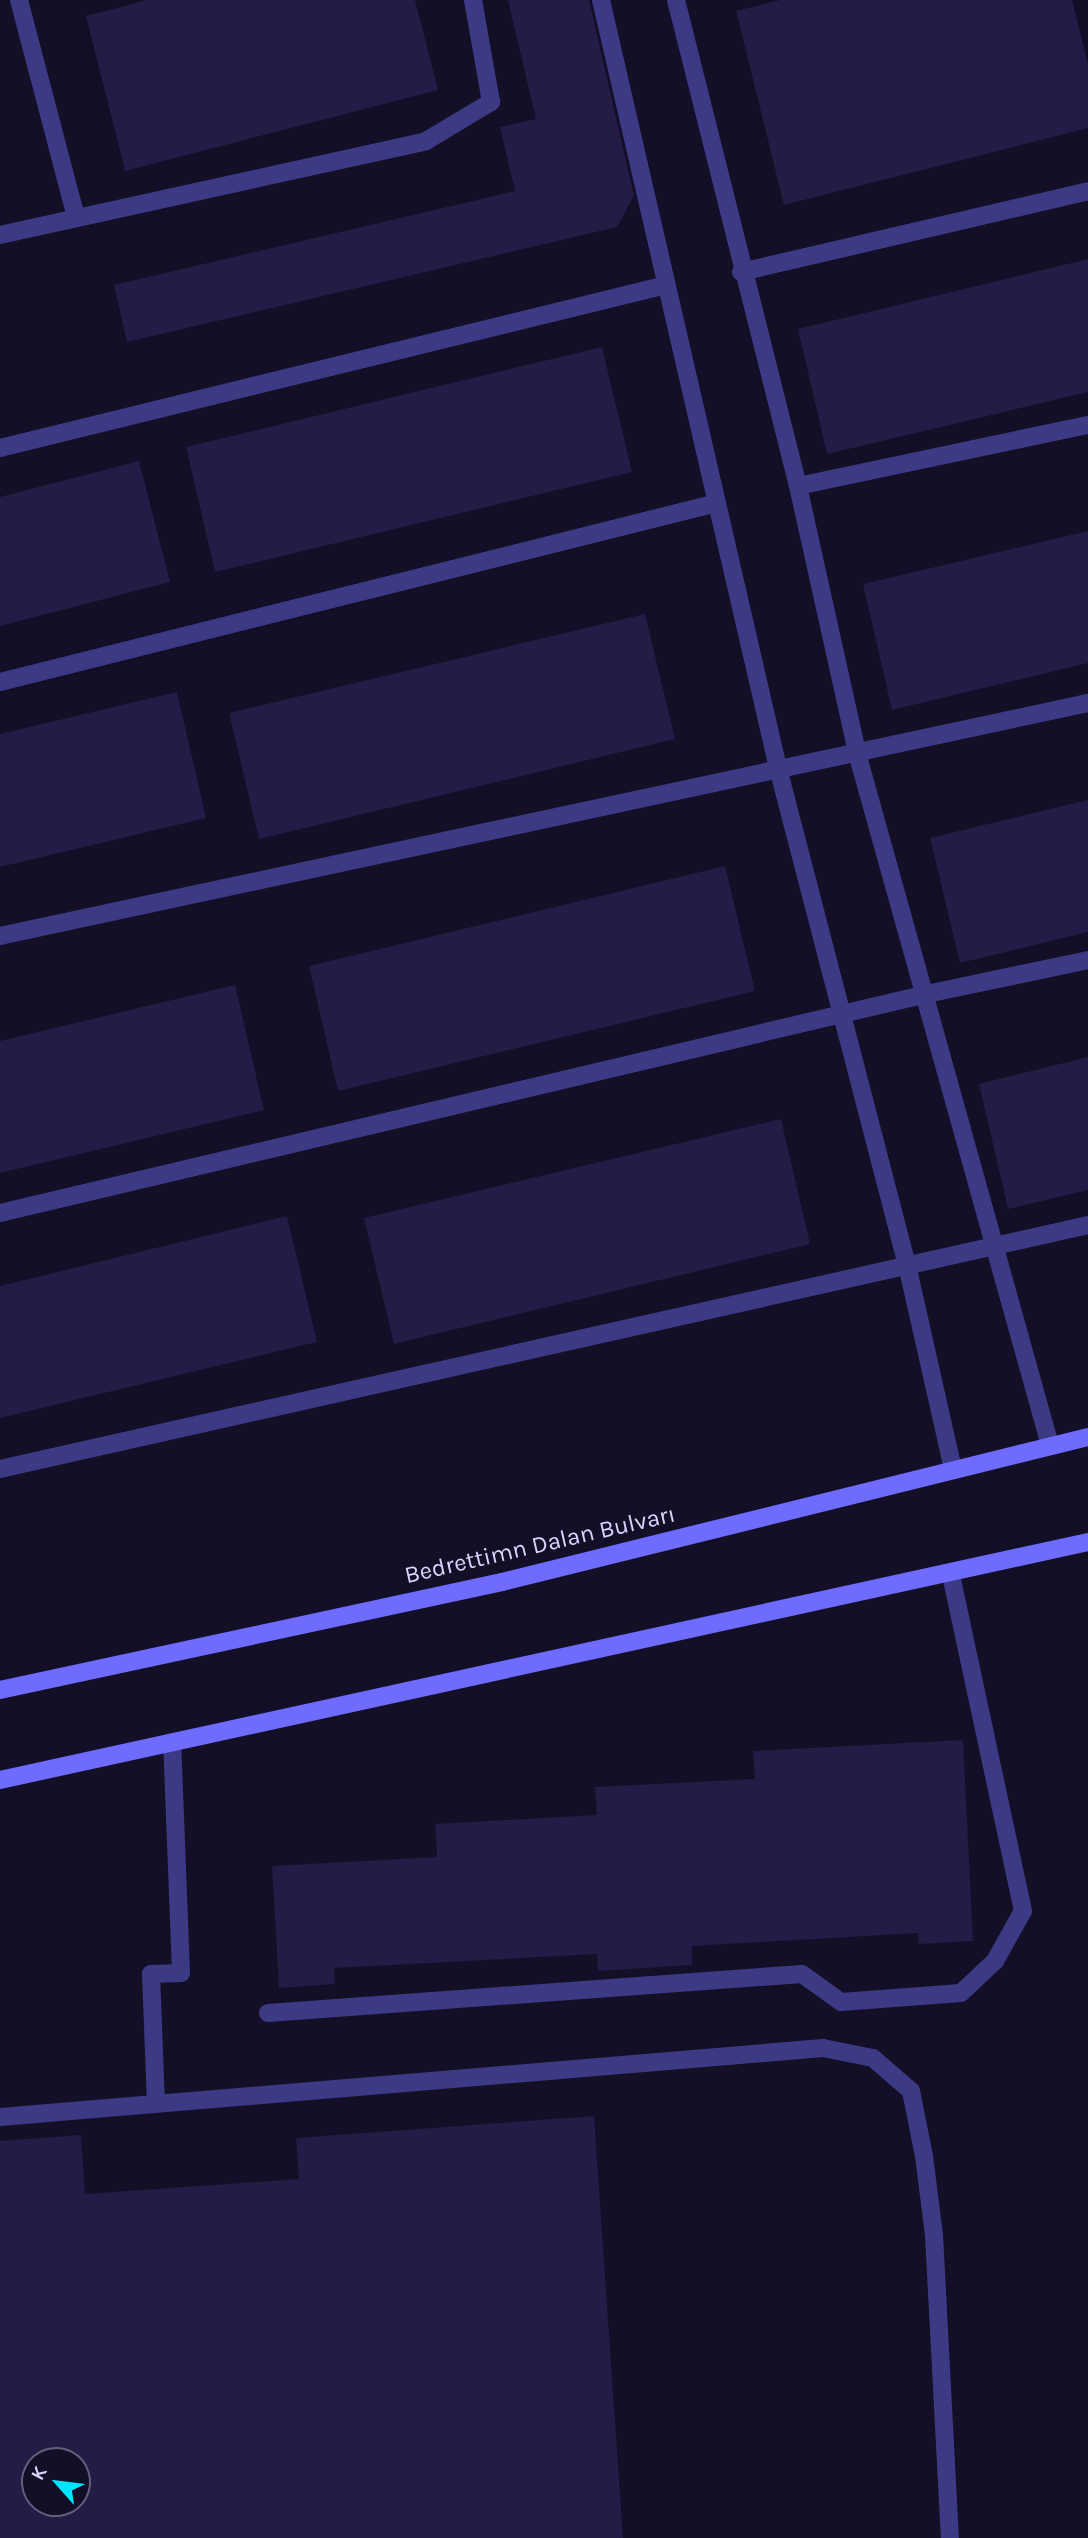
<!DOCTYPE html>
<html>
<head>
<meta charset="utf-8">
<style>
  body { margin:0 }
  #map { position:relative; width:1088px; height:2538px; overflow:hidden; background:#130f26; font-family:Karla,sans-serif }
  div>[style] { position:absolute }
  .building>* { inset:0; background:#241b47 }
  .service>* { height:18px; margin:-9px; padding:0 9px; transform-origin:9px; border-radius:9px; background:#3d3a85 }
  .secondary>* { height:18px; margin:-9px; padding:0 9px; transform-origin:9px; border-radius:9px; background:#6f6bff }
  span { translate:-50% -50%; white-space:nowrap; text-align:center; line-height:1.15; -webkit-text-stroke:7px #130f26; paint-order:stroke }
  .street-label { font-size:24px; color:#d9d4ff }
  .north { position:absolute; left:21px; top:2447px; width:70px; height:70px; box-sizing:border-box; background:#130f26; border:2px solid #625e7d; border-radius:50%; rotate:298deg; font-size:19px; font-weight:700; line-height:28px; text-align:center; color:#d9d4ff }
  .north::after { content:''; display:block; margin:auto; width:24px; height:32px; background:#00e5ff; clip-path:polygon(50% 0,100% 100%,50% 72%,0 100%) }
</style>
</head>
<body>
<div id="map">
  <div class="building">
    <i style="clip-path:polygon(147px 0,415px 0,438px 90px,125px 171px,86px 16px)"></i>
    <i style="clip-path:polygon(508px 0,589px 0,634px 196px,617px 227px,127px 342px,114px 285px,515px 191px,500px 127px,536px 119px)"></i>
    <i style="clip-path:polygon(780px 0,1072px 0,1088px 64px,1088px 128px,784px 205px,736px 11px)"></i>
    <i style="clip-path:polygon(1088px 259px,1088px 392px,827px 454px,798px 329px)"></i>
    <i style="clip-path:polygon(602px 347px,632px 472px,215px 572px,186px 447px)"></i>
    <i style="clip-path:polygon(139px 461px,170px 582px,0 626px,0 497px)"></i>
    <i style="clip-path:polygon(1088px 531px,1088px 663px,892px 710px,863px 584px)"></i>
    <i style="clip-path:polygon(645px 614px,675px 739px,259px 839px,229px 713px)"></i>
    <i style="clip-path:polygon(177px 692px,206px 818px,0 867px,0 734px)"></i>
    <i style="clip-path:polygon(1088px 800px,1088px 932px,960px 963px,930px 838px)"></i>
    <i style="clip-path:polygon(725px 866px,755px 991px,338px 1091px,309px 966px)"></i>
    <i style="clip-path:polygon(235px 985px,264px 1110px,0 1173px,0 1041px)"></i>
    <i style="clip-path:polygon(1088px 1057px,1088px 1190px,1008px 1209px,979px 1084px)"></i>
    <i style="clip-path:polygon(781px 1119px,810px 1244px,394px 1344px,364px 1218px)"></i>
    <i style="clip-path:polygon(287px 1216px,317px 1342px,0 1418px,0 1286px)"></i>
    <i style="clip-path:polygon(963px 1740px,973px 1941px,919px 1944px,918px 1933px,692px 1946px,692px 1965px,598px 1971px,597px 1954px,334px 1968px,335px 1984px,279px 1988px,272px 1866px,437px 1857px,435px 1824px,597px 1815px,595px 1787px,755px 1779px,753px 1751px)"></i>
    <i style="clip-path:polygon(evenodd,594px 2116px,623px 2538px,0 2538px,0 2141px,81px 2135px,85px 2194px,299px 2179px,296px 2138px,594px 2116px,35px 2461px,77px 2461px,77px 2503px,35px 2503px,35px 2461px)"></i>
  </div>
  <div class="service">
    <i style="left:19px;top:0;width:225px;rotate:75.3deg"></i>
    <i style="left:601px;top:0;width:792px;rotate:77.02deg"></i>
    <i style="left:779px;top:772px;width:509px;rotate:75.45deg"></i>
    <i style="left:907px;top:1265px;width:209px;rotate:77.3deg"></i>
    <i style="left:676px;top:0;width:501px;rotate:75.91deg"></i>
    <i style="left:798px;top:486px;width:273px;rotate:77.5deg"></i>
    <i style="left:857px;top:753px;width:718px;rotate:74.42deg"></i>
    <i style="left:0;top:235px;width:436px;rotate:-12.4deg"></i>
    <i style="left:426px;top:141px;width:76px;rotate:-31deg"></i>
    <i style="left:491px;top:102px;width:104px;rotate:-100deg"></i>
    <i style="left:741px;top:272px;width:356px;rotate:-13.1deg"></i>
    <i style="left:0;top:448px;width:686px;rotate:-13.75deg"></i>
    <i style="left:798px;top:486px;width:296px;rotate:-11.9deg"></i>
    <i style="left:0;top:682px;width:739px;rotate:-14.02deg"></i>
    <i style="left:0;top:936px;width:1113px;rotate:-12.09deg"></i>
    <i style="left:0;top:1213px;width:947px;rotate:-13.3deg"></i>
    <i style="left:922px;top:995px;width:170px;rotate:-11.9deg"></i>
    <i style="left:0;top:1469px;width:1115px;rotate:-12.64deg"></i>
    <i style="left:268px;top:2013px;width:535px;rotate:-4.18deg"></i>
    <i style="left:802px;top:1974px;width:48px;rotate:35.7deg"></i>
    <i style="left:841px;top:2002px;width:120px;rotate:-4.3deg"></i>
    <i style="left:961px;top:1993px;width:47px;rotate:-43.3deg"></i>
    <i style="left:995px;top:1961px;width:57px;rotate:-60.8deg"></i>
    <i style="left:1023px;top:1911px;width:345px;rotate:-102.1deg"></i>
    <i style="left:156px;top:2104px;width:130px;rotate:-92.2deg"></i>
    <i style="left:151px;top:1974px;width:30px;rotate:-2deg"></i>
    <i style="left:181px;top:1973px;width:231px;rotate:-92.2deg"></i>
    <i style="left:0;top:2117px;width:826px;rotate:-4.79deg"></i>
    <i style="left:823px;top:2048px;width:51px;rotate:11.3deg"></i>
    <i style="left:873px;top:2058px;width:50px;rotate:41deg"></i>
    <i style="left:911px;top:2091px;width:66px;rotate:78.7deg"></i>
    <i style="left:924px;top:2156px;width:80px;rotate:82.8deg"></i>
    <i style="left:934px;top:2235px;width:303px;rotate:87deg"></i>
  </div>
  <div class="secondary">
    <i style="left:0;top:1690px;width:513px;rotate:-12.14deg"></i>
    <i style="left:502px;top:1582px;width:604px;rotate:-13.9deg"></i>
    <i style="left:0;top:1780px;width:1114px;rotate:-12.34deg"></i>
  </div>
  <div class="street-label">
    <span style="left:540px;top:1545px;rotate:-13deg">Bedrettimn Dalan Bulvarı</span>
  </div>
  <div class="north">K</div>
</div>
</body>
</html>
